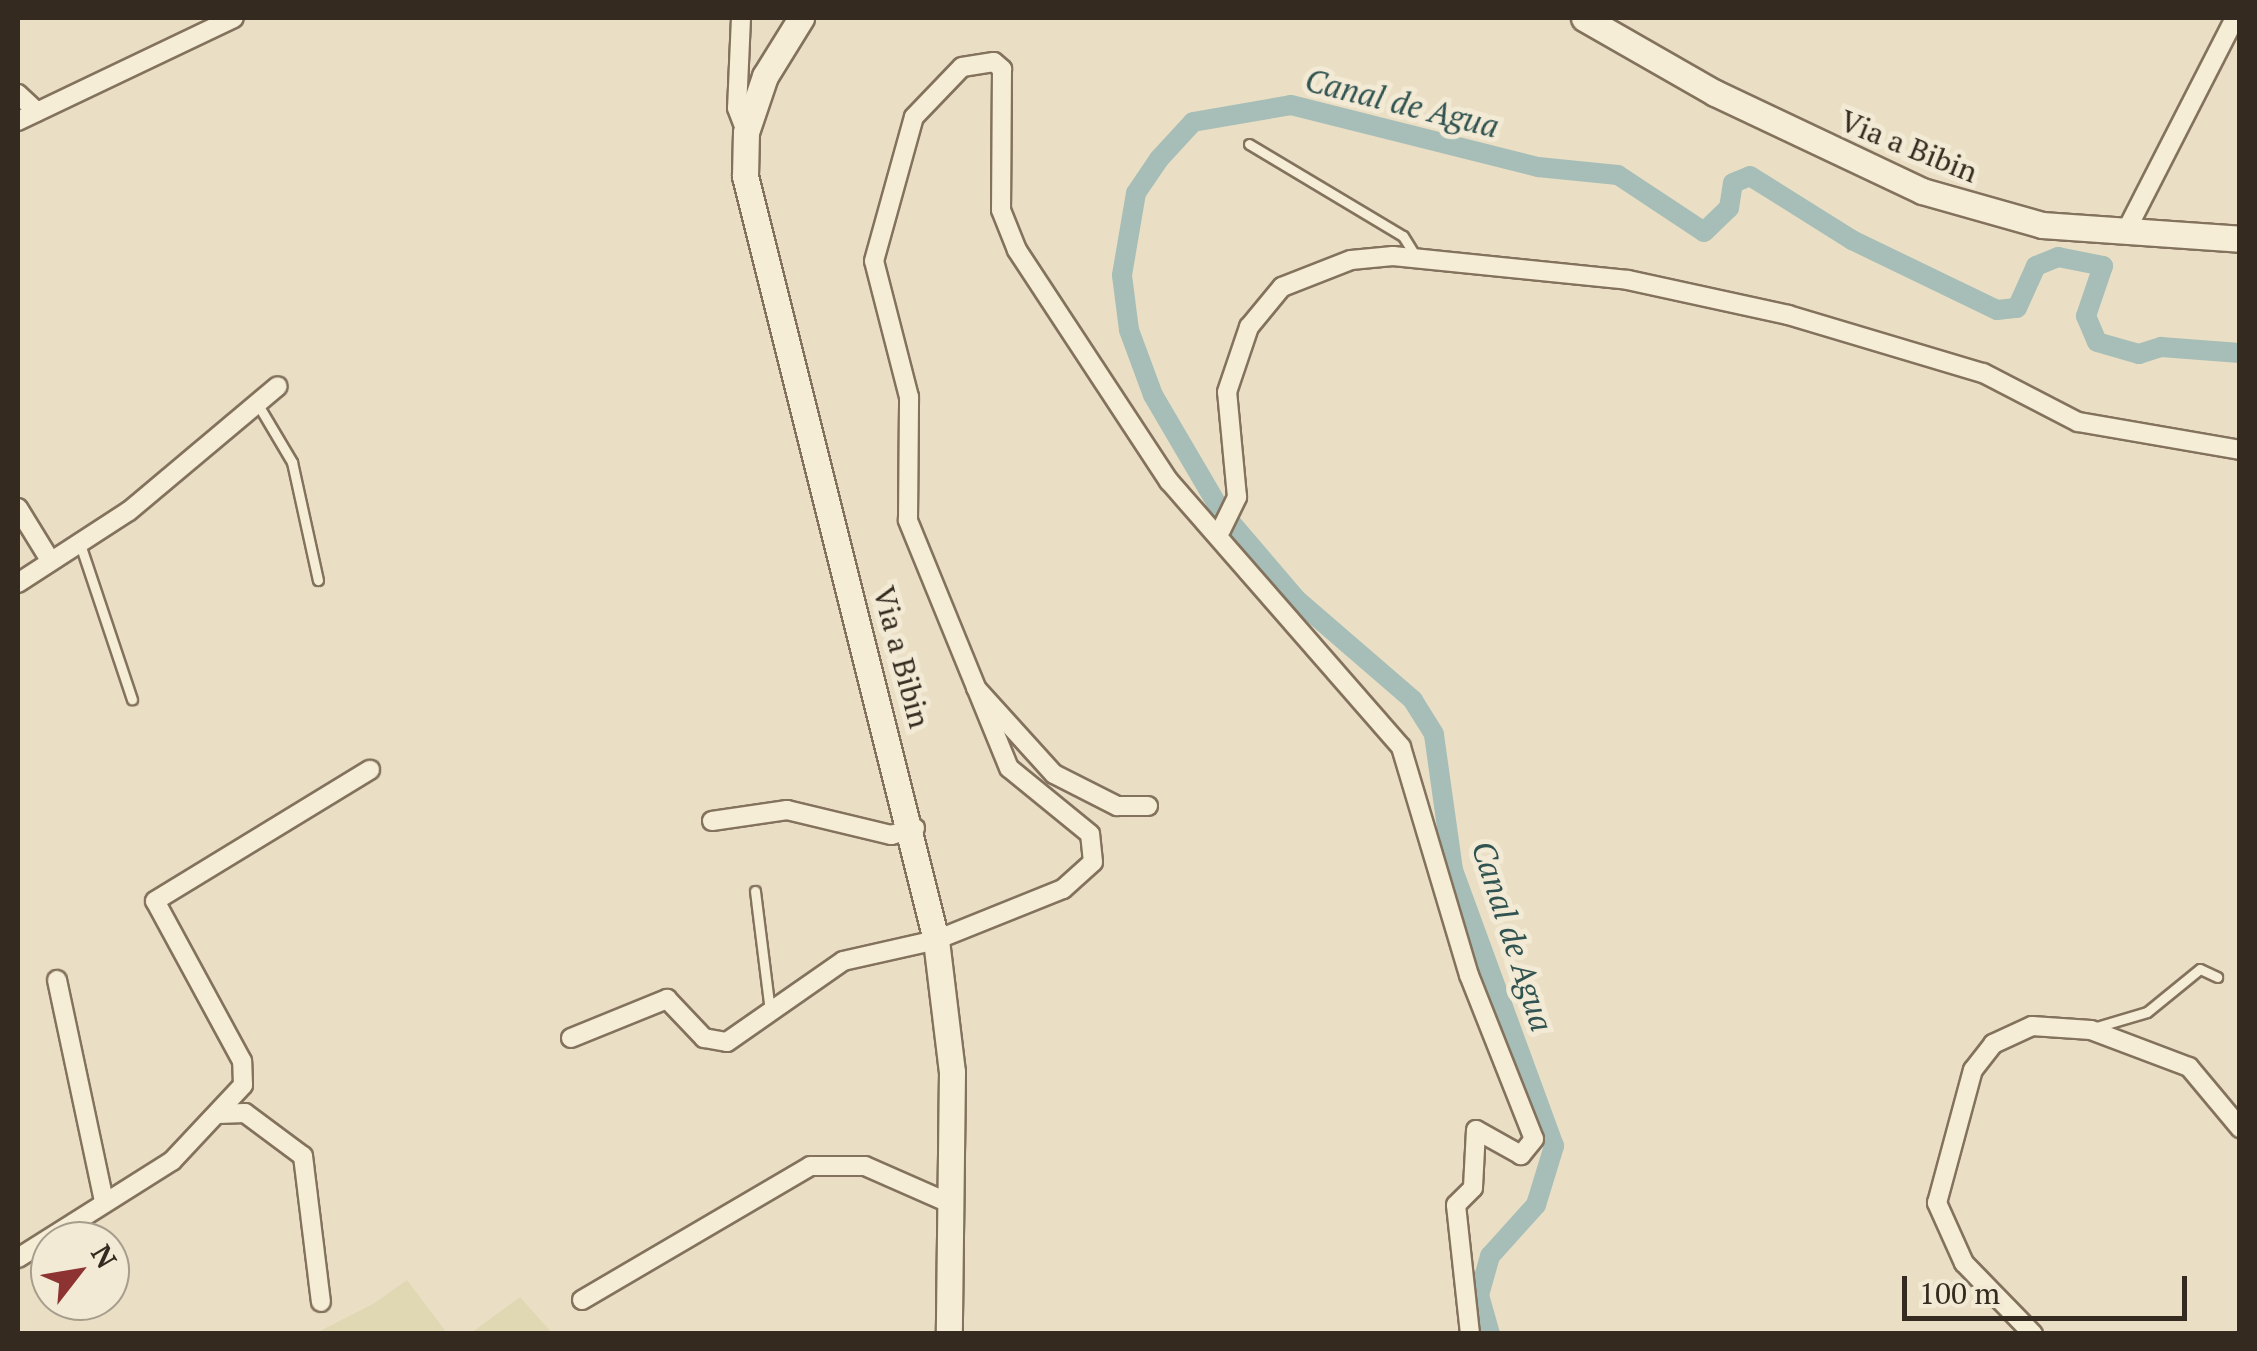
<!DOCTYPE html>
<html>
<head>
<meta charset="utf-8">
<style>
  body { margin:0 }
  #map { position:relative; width:2257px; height:1351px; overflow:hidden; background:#eadfc5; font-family:"PT Serif",serif }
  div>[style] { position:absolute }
  .farmland>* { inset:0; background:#dfd8b3 }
  .canal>* { height:20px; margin:-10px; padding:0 10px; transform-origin:10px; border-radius:10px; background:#a6beb7 }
  .roads { filter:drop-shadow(2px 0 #83725d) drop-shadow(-2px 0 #83725d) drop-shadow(0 2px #83725d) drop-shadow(0 -2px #83725d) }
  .lane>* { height:9px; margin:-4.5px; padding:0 4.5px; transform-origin:4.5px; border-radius:4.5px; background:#f6edd7 }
  .street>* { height:18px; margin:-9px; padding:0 9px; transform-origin:9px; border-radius:9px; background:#f6edd7 }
  .secondary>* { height:25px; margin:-12.5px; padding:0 12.5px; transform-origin:12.5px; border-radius:12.5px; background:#f6edd7 }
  span { translate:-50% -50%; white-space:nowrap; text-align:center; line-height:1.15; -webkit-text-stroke:10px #f2ead4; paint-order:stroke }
  .street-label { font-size:30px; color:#352a1f }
  .water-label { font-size:32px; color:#305351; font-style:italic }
  .frame { position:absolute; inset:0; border:20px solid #352a1f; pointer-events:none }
  .north { position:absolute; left:30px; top:1221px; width:100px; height:100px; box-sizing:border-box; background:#f2ead4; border:2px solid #a69d8c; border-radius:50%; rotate:59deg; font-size:28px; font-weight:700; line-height:40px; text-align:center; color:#352a1f }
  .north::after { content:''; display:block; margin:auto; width:35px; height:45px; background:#8d3332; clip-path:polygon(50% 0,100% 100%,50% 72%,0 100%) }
  .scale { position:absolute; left:1902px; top:1276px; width:285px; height:45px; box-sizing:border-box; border:5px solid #352a1f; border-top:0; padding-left:12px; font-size:30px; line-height:35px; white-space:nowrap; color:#352a1f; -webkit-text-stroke:8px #f2ead4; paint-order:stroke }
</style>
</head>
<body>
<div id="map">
  <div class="farmland">
    <i style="clip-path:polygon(407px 1280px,447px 1333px,316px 1333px,373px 1304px)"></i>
    <i style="clip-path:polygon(520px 1297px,552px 1333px,471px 1333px)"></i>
  </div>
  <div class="canal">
    <i style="left:1490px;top:1334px;width:41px;rotate:-105.8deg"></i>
    <i style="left:1479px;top:1295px;width:41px;rotate:-74.2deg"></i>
    <i style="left:1490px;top:1256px;width:69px;rotate:-48deg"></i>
    <i style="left:1536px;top:1205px;width:62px;rotate:-73deg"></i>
    <i style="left:1554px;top:1146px;width:294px;rotate:-110.1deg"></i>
    <i style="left:1453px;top:870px;width:137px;rotate:-98deg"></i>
    <i style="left:1434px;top:734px;width:40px;rotate:-122deg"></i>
    <i style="left:1413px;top:700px;width:153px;rotate:-139.2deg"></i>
    <i style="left:1297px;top:600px;width:117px;rotate:-130.5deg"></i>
    <i style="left:1221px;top:511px;width:134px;rotate:-120.4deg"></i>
    <i style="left:1153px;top:395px;width:69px;rotate:-110.3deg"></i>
    <i style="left:1129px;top:330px;width:55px;rotate:-97.3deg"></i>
    <i style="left:1122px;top:275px;width:83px;rotate:-80.3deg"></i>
    <i style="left:1136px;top:193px;width:41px;rotate:-55.9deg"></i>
    <i style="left:1159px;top:159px;width:50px;rotate:-47.4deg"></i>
    <i style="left:1193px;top:122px;width:99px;rotate:-9.8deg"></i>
    <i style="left:1291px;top:105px;width:255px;rotate:14.1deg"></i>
    <i style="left:1538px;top:167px;width:80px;rotate:5.7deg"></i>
    <i style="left:1618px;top:175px;width:103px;rotate:33.5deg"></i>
    <i style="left:1704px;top:232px;width:35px;rotate:-44deg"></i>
    <i style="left:1729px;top:208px;width:25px;rotate:-81deg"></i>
    <i style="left:1733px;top:183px;width:18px;rotate:-22deg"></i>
    <i style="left:1750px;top:176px;width:120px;rotate:32.1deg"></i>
    <i style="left:1852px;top:240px;width:161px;rotate:25.8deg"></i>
    <i style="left:1997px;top:310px;width:20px;rotate:-6deg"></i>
    <i style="left:2017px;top:308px;width:46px;rotate:-65.7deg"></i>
    <i style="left:2036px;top:266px;width:24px;rotate:-22deg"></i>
    <i style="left:2058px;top:257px;width:46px;rotate:11.3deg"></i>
    <i style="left:2103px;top:266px;width:53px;rotate:108.8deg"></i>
    <i style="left:2086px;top:316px;width:28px;rotate:67deg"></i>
    <i style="left:2097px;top:342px;width:44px;rotate:15.9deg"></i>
    <i style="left:2139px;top:354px;width:23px;rotate:-18deg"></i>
    <i style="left:2161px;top:347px;width:79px;rotate:4.3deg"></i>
  </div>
  <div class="roads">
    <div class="lane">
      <i style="left:1249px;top:144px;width:179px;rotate:30.9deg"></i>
      <i style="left:1403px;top:236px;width:26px;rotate:58deg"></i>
      <i style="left:257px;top:403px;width:69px;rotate:59.3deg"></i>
      <i style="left:292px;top:462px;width:121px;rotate:77.6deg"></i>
      <i style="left:79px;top:541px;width:167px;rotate:71.5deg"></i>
      <i style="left:755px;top:891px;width:121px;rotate:82.9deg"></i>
      <i style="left:2093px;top:1028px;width:56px;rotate:-16.5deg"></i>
      <i style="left:2147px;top:1012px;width:68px;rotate:-39.1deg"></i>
      <i style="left:2200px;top:969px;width:19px;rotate:25deg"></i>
    </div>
    <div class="street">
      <i style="left:741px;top:18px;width:90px;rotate:92.5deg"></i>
      <i style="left:737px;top:108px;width:26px;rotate:69deg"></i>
      <i style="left:18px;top:94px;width:26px;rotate:43deg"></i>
      <i style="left:18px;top:121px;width:239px;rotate:-25.5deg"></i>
      <i style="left:2126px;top:231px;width:239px;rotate:-62.9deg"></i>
      <i style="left:18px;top:508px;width:61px;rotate:58.4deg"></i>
      <i style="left:1221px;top:530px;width:37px;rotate:-64deg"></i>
      <i style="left:1237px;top:497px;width:105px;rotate:-95.4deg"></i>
      <i style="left:1227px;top:392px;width:69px;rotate:-71.3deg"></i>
      <i style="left:1249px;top:327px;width:52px;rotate:-50.5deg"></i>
      <i style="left:1282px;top:287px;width:74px;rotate:-21.4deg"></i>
      <i style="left:1351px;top:260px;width:42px;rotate:-5.4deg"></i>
      <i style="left:1393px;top:256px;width:236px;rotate:5.8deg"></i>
      <i style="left:1628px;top:280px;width:164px;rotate:12.3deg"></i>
      <i style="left:1788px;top:315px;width:203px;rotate:16.6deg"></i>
      <i style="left:1983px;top:373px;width:107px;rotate:27.3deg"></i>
      <i style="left:2078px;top:422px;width:164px;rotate:9.8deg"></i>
      <i style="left:18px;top:583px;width:132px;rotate:-33deg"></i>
      <i style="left:129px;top:511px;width:194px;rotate:-40deg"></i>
      <i style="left:976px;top:688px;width:116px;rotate:47.8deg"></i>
      <i style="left:1054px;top:774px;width:71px;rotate:26.9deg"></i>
      <i style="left:1117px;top:806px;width:31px"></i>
      <i style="left:712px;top:821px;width:76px;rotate:-8.3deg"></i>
      <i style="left:787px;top:810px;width:107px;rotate:13.5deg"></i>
      <i style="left:891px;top:835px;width:25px;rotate:-16deg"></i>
      <i style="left:57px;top:980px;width:227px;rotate:78deg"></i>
      <i style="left:571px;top:1038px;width:104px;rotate:-22.1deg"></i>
      <i style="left:667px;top:999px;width:54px;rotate:46.5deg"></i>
      <i style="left:704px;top:1038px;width:23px;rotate:10deg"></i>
      <i style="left:727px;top:1042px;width:141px;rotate:-34.9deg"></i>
      <i style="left:843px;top:961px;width:95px;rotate:-12.7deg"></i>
      <i style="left:936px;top:940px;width:137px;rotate:-21.9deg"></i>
      <i style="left:1063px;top:889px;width:40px;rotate:-42deg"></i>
      <i style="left:1093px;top:862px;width:28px;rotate:-96deg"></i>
      <i style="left:1090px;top:834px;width:104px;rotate:-140.8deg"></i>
      <i style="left:1009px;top:768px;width:268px;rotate:-112.2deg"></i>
      <i style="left:908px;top:520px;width:123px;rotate:-89.5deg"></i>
      <i style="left:909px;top:397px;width:140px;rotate:-104.4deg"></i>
      <i style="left:874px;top:261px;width:149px;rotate:-74.5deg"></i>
      <i style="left:914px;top:117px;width:69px;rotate:-46.2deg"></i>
      <i style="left:962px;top:67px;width:32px;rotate:-9deg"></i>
      <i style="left:994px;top:62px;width:11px;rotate:41deg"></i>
      <i style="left:1002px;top:69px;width:141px;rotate:90.4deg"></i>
      <i style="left:1001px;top:210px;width:43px;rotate:68.2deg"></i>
      <i style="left:1017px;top:250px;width:277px;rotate:56.7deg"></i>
      <i style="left:1169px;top:481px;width:353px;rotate:48.9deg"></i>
      <i style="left:1401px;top:747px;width:238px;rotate:73.4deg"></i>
      <i style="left:1469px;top:975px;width:176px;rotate:68.4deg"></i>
      <i style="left:1534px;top:1139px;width:21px;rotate:129deg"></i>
      <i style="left:1521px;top:1155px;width:51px;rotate:-150.9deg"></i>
      <i style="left:1476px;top:1130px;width:58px;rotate:93deg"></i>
      <i style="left:1473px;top:1188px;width:24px;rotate:135deg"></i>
      <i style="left:1456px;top:1205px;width:130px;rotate:83.8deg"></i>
      <i style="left:218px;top:1114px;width:27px;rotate:-2deg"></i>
      <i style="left:245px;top:1113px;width:72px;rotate:36.6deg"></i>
      <i style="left:303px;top:1156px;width:147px;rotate:83deg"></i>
      <i style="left:18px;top:1258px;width:182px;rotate:-32.2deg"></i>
      <i style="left:172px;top:1161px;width:104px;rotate:-46.9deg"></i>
      <i style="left:243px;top:1085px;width:24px;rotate:-92deg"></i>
      <i style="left:242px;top:1061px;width:182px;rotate:-118.5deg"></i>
      <i style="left:155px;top:901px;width:252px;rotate:-31.4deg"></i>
      <i style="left:582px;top:1300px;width:264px;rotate:-30.4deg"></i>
      <i style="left:810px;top:1166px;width:55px"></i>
      <i style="left:865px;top:1166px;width:90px;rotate:23.7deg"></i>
      <i style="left:2033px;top:1334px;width:99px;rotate:-134.2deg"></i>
      <i style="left:1964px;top:1263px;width:66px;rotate:-114.2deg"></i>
      <i style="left:1937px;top:1203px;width:138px;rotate:-74.9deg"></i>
      <i style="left:1973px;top:1070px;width:33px;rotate:-52deg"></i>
      <i style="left:1993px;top:1044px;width:43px;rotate:-24.8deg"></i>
      <i style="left:2032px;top:1026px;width:59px;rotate:3.9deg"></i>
      <i style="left:2091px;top:1030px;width:105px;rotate:20.7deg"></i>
      <i style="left:2189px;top:1067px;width:80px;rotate:50.1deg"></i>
    </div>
    <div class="secondary">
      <i style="left:801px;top:18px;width:68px;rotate:121.8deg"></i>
      <i style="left:765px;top:76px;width:59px;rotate:108.7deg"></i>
      <i style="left:746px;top:132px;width:44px;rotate:91.3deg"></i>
      <i style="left:745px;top:176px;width:788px;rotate:75.96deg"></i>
      <i style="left:936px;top:940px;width:133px;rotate:83.1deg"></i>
      <i style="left:952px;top:1072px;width:262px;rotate:90.7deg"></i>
      <i style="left:1584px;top:18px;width:151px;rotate:29.8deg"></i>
      <i style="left:1715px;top:93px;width:229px;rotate:25.3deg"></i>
      <i style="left:1922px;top:191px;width:125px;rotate:15.8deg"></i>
      <i style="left:2042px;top:225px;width:198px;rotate:4deg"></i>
    </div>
  </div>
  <div class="street-label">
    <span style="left:1909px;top:146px;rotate:22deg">Via a Bibin</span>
    <span style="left:902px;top:657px;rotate:75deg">Via a Bibin</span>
  </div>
  <div class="water-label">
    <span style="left:1402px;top:103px;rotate:14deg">Canal de Agua</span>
    <span style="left:1513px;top:936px;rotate:72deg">Canal de Agua</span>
  </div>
  <div class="frame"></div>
  <div class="north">N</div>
  <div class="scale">100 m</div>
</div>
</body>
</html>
